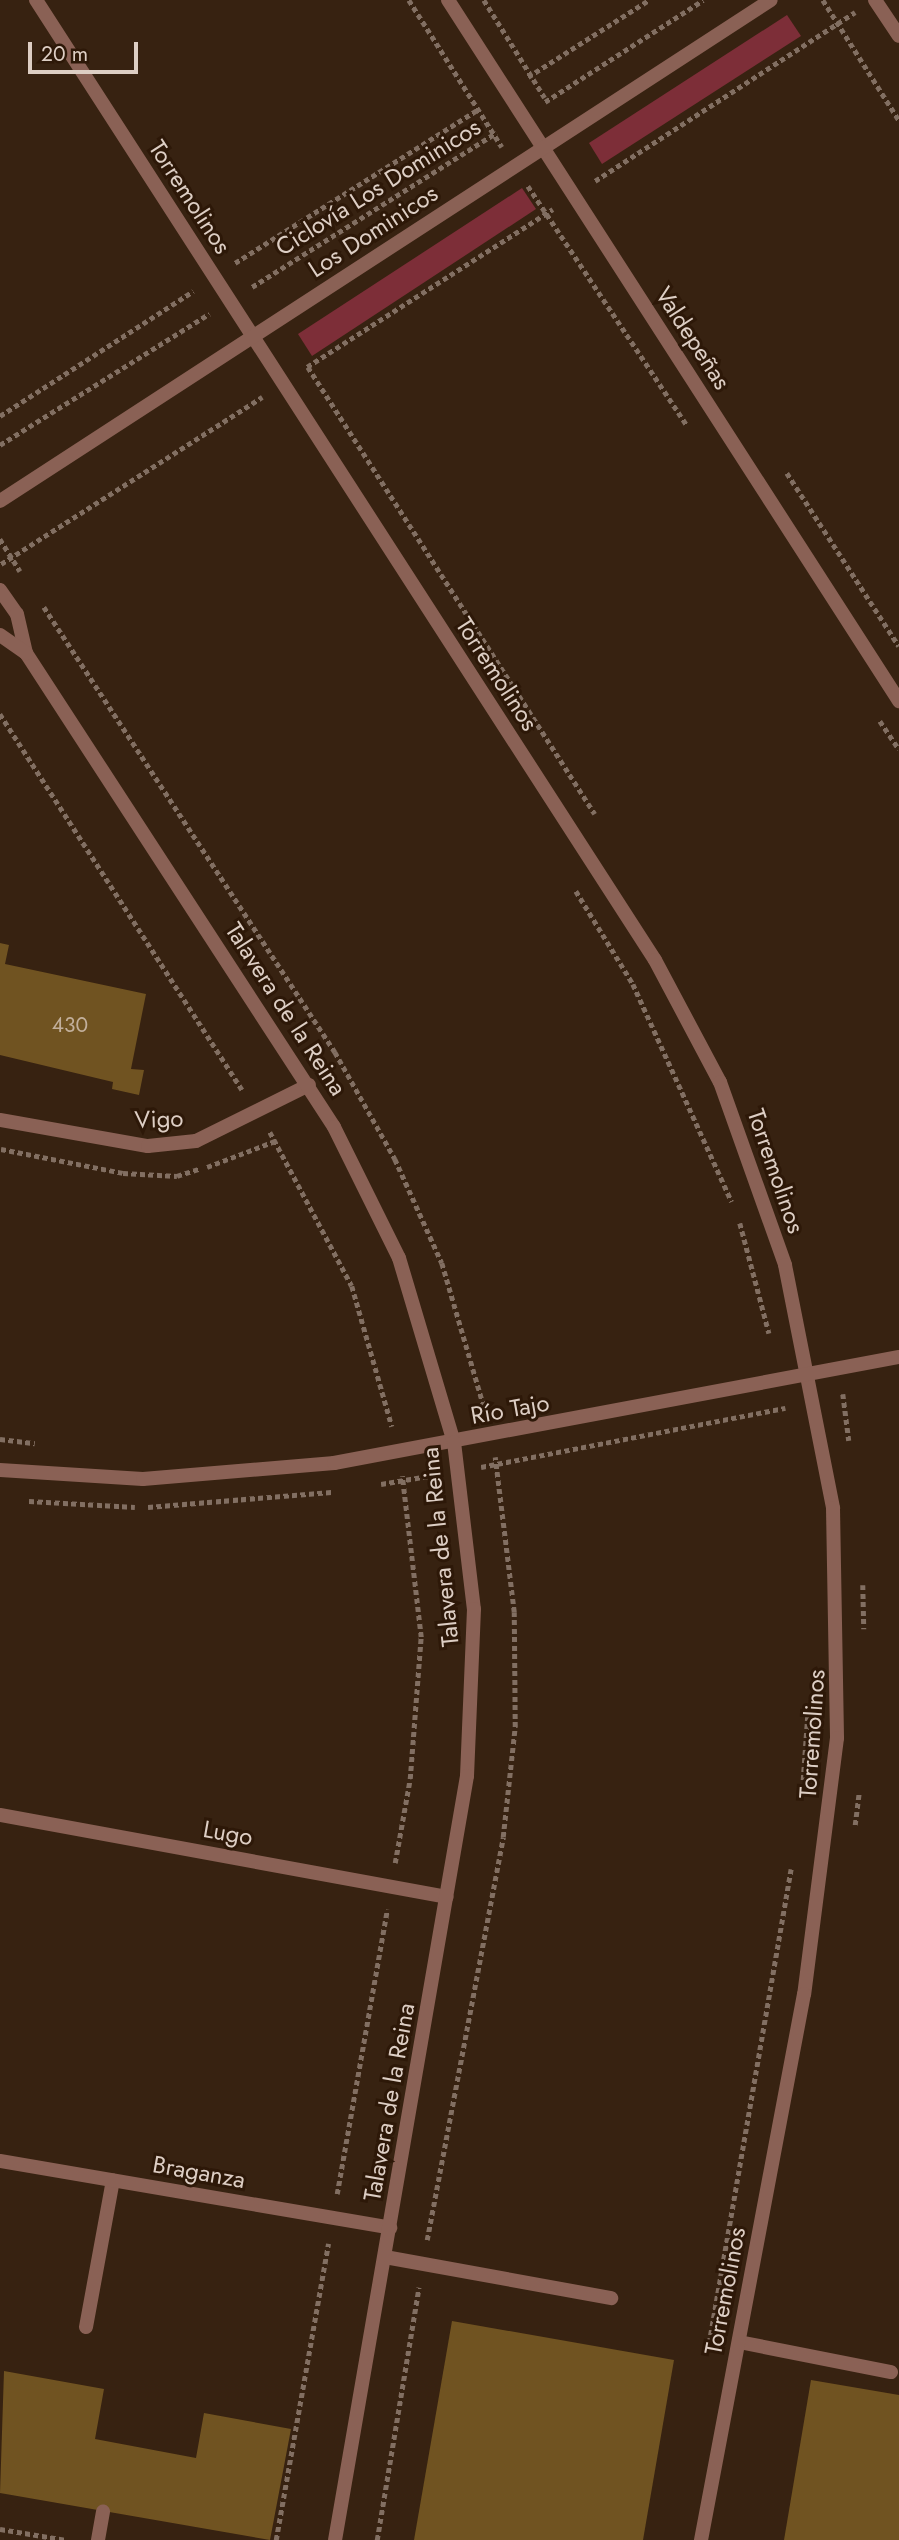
<!DOCTYPE html>
<html>
<head>
<meta charset="utf-8">
<style>
  body { margin:0 }
  #map { position:relative; width:899px; height:2540px; overflow:hidden; background:#372211; font-family:Jost,sans-serif }
  div>[style] { position:absolute }
  .green>* { inset:0; background:#7d2e38 }
  .building>* { inset:0; background:#705321 }
  .path>* { height:4.5px; margin-top:-2.25px; transform-origin:0; background:repeating-linear-gradient(90deg,#826f62 0 5px,transparent 0 8.5px) }
  .service>* { height:14px; margin:-7px; padding:0 7px; transform-origin:7px; border-radius:7px; background:#8a6155 }
  .minor>* { height:14px; margin:-7px; padding:0 7px; transform-origin:7px; border-radius:7px; background:#8a6155 }
  .tertiary>* { height:14px; margin:-7px; padding:0 7px; transform-origin:7px; border-radius:7px; background:#8a6155 }
  span { translate:-50% -50%; white-space:nowrap; text-align:center; line-height:1.15; -webkit-text-stroke:6px #2d1808; paint-order:stroke }
  .number-label { font-size:21px; color:#c2af9b }
  .number-label span { -webkit-text-stroke-width:0 }
  .street-label { font-size:24px; color:#ddcec4 }
  .scale { position:absolute; left:28px; top:42px; width:110px; height:32px; box-sizing:border-box; border:4px solid #ddcec4; border-top:0; padding-left:9px; font-size:21px; line-height:24px; white-space:nowrap; color:#ddcec4; -webkit-text-stroke:5px #2d1808; paint-order:stroke }
</style>
</head>
<body>
<div id="map">
  <div class="green">
    <i style="clip-path:polygon(787px 15px,801px 36px,602px 164px,589px 143px)"></i>
    <i style="clip-path:polygon(522px 188px,536px 209px,312px 356px,298px 334px)"></i>
  </div>
  <div class="building">
    <i style="clip-path:polygon(0 943px,9px 945px,5px 964px,146px 994px,131px 1069px,144px 1070px,139px 1095px,112px 1089px,113px 1082px,0 1055px)"></i>
    <i style="clip-path:polygon(452px 2321px,674px 2360px,643px 2540px,414px 2540px)"></i>
    <i style="clip-path:polygon(4px 2371px,104px 2389px,95px 2439px,196px 2458px,204px 2413px,291px 2429px,270px 2540px,0 2493px)"></i>
    <i style="clip-path:polygon(811px 2380px,899px 2395px,899px 2540px,784px 2540px)"></i>
  </div>
  <div class="path">
    <i style="left:409px;top:0;width:174px;rotate:57.7deg"></i>
    <i style="left:484px;top:0;width:115px;rotate:58.1deg"></i>
    <i style="left:823px;top:0;width:142px;rotate:57.7deg"></i>
    <i style="left:528px;top:77px;width:143px;rotate:-32.5deg"></i>
    <i style="left:545px;top:102px;width:188px;rotate:-32.8deg"></i>
    <i style="left:595px;top:181px;width:310px;rotate:-33deg"></i>
    <i style="left:528px;top:186px;width:286px;rotate:56.4deg"></i>
    <i style="left:235px;top:263px;width:289px;rotate:-32.3deg"></i>
    <i style="left:252px;top:287px;width:289px;rotate:-32.3deg"></i>
    <i style="left:307px;top:367px;width:292px;rotate:-32.7deg"></i>
    <i style="left:308px;top:367px;width:531px;rotate:57.3deg"></i>
    <i style="left:0;top:416px;width:230px;rotate:-32.9deg"></i>
    <i style="left:0;top:445px;width:247px;rotate:-32.1deg"></i>
    <i style="left:787px;top:473px;width:206px;rotate:57.1deg"></i>
    <i style="left:0;top:539px;width:38px;rotate:58deg"></i>
    <i style="left:1px;top:564px;width:310px;rotate:-32.6deg"></i>
    <i style="left:44px;top:607px;width:532px;rotate:56.82deg"></i>
    <i style="left:335px;top:1052px;width:123px;rotate:60.7deg"></i>
    <i style="left:395px;top:1159px;width:114px;rotate:65.7deg"></i>
    <i style="left:442px;top:1263px;width:153px;rotate:73.7deg"></i>
    <i style="left:0;top:714px;width:447px;rotate:57.2deg"></i>
    <i style="left:880px;top:721px;width:34px;rotate:56deg"></i>
    <i style="left:576px;top:891px;width:109px;rotate:58.5deg"></i>
    <i style="left:633px;top:984px;width:239px;rotate:65.6deg"></i>
    <i style="left:270px;top:1132px;width:174px;rotate:62deg"></i>
    <i style="left:352px;top:1286px;width:146px;rotate:74.1deg"></i>
    <i style="left:1px;top:1149px;width:124px;rotate:11.1deg"></i>
    <i style="left:123px;top:1173px;width:54px;rotate:3.2deg"></i>
    <i style="left:177px;top:1176px;width:23px;rotate:-18deg"></i>
    <i style="left:207px;top:1167px;width:73px;rotate:-20.9deg"></i>
    <i style="left:740px;top:1223px;width:114px;rotate:75.2deg"></i>
    <i style="left:843px;top:1394px;width:47px;rotate:82.7deg"></i>
    <i style="left:0;top:1439px;width:35px;rotate:7deg"></i>
    <i style="left:481px;top:1467px;width:310px;rotate:-11deg"></i>
    <i style="left:381px;top:1484px;width:54px;rotate:-9.6deg"></i>
    <i style="left:29px;top:1501px;width:106px;rotate:3.2deg"></i>
    <i style="left:148px;top:1507px;width:184px;rotate:-4.7deg"></i>
    <i style="left:863px;top:1585px;width:44px;rotate:88.7deg"></i>
    <i style="left:803px;top:1780px;width:71px;rotate:-86deg"></i>
    <i style="left:855px;top:1825px;width:33px;rotate:-83deg"></i>
    <i style="left:395px;top:1863px;width:85px;rotate:-79.9deg"></i>
    <i style="left:410px;top:1779px;width:142px;rotate:-85.6deg"></i>
    <i style="left:421px;top:1637px;width:162px;rotate:-96.7deg"></i>
    <i style="left:337px;top:2194px;width:289px;rotate:-80deg"></i>
    <i style="left:427px;top:2240px;width:410px;rotate:-79.3deg"></i>
    <i style="left:503px;top:1837px;width:111px;rotate:-83.8deg"></i>
    <i style="left:515px;top:1727px;width:115px;rotate:-90.5deg"></i>
    <i style="left:514px;top:1612px;width:156px;rotate:-97deg"></i>
    <i style="left:709px;top:2343px;width:481px;rotate:-80.2deg"></i>
    <i style="left:0;top:2529px;width:67px;rotate:9.5deg"></i>
    <i style="left:276px;top:2540px;width:301px;rotate:-80deg"></i>
    <i style="left:377px;top:2540px;width:256px;rotate:-80.6deg"></i>
  </div>
  <div class="service">
    <i style="left:385px;top:2257px;width:230px;rotate:10.3deg"></i>
    <i style="left:86px;top:2327px;width:149px;rotate:-79.6deg"></i>
    <i style="left:739px;top:2342px;width:155px;rotate:11.2deg"></i>
    <i style="left:98px;top:2540px;width:29px;rotate:-80deg"></i>
  </div>
  <div class="minor">
    <i style="left:36px;top:0;width:1142px;rotate:57.19deg"></i>
    <i style="left:655px;top:960px;width:138px;rotate:62deg"></i>
    <i style="left:720px;top:1082px;width:194px;rotate:70.4deg"></i>
    <i style="left:785px;top:1265px;width:248px;rotate:78.8deg"></i>
    <i style="left:833px;top:1508px;width:230px;rotate:89deg"></i>
    <i style="left:837px;top:1738px;width:258px;rotate:97.3deg"></i>
    <i style="left:804px;top:1994px;width:556px;rotate:100.68deg"></i>
    <i style="left:448px;top:0;width:834px;rotate:57.24deg"></i>
    <i style="left:875px;top:0;width:43px;rotate:56.3deg"></i>
    <i style="left:0;top:1120px;width:150px;rotate:10deg"></i>
    <i style="left:148px;top:1146px;width:48px;rotate:-5.9deg"></i>
    <i style="left:196px;top:1141px;width:126px;rotate:-26.4deg"></i>
    <i style="left:0;top:1470px;width:143px;rotate:3.6deg"></i>
    <i style="left:143px;top:1479px;width:192px;rotate:-4.8deg"></i>
    <i style="left:334px;top:1463px;width:575px;rotate:-10.63deg"></i>
    <i style="left:0;top:1815px;width:454px;rotate:10.4deg"></i>
    <i style="left:0;top:2161px;width:396px;rotate:9.7deg"></i>
  </div>
  <div class="tertiary">
    <i style="left:0;top:501px;width:919px;rotate:-33.02deg"></i>
    <i style="left:0;top:590px;width:29px;rotate:55deg"></i>
    <i style="left:17px;top:614px;width:40px;rotate:77deg"></i>
    <i style="left:26px;top:653px;width:565px;rotate:56.98deg"></i>
    <i style="left:334px;top:1127px;width:146px;rotate:63.6deg"></i>
    <i style="left:399px;top:1258px;width:192px;rotate:73.4deg"></i>
    <i style="left:454px;top:1442px;width:168px;rotate:83.2deg"></i>
    <i style="left:474px;top:1609px;width:167px;rotate:92.4deg"></i>
    <i style="left:467px;top:1776px;width:775px;rotate:99.8deg"></i>
    <i style="left:0;top:635px;width:32px;rotate:35deg"></i>
  </div>
  <div class="number-label">
    <span style="left:70px;top:1025px">430</span>
  </div>
  <div class="street-label">
    <span style="left:378px;top:187px;rotate:-32deg">Ciclovía Los Dominicos</span>
    <span style="left:190px;top:197px;rotate:57deg">Torremolinos</span>
    <span style="left:373px;top:231px;rotate:-33deg">Los Dominicos</span>
    <span style="left:693px;top:338px;rotate:57deg">Valdepeñas</span>
    <span style="left:497px;top:674px;rotate:57deg">Torremolinos</span>
    <span style="left:286px;top:1009px;rotate:57deg">Talavera de la Reina</span>
    <span style="left:159px;top:1119px;rotate:-2deg">Vigo</span>
    <span style="left:776px;top:1171px;rotate:71deg">Torremolinos</span>
    <span style="left:510px;top:1409px;rotate:-10deg">Río Tajo</span>
    <span style="left:440px;top:1547px;rotate:-96deg">Talavera de la Reina</span>
    <span style="left:812px;top:1734px;rotate:-86deg">Torremolinos</span>
    <span style="left:228px;top:1833px;rotate:10deg">Lugo</span>
    <span style="left:389px;top:2102px;rotate:-80deg">Talavera de la Reina</span>
    <span style="left:199px;top:2172px;rotate:10deg">Braganza</span>
    <span style="left:725px;top:2291px;rotate:-79deg">Torremolinos</span>
  </div>
  <div class="scale">20 m</div>
</div>
</body>
</html>
